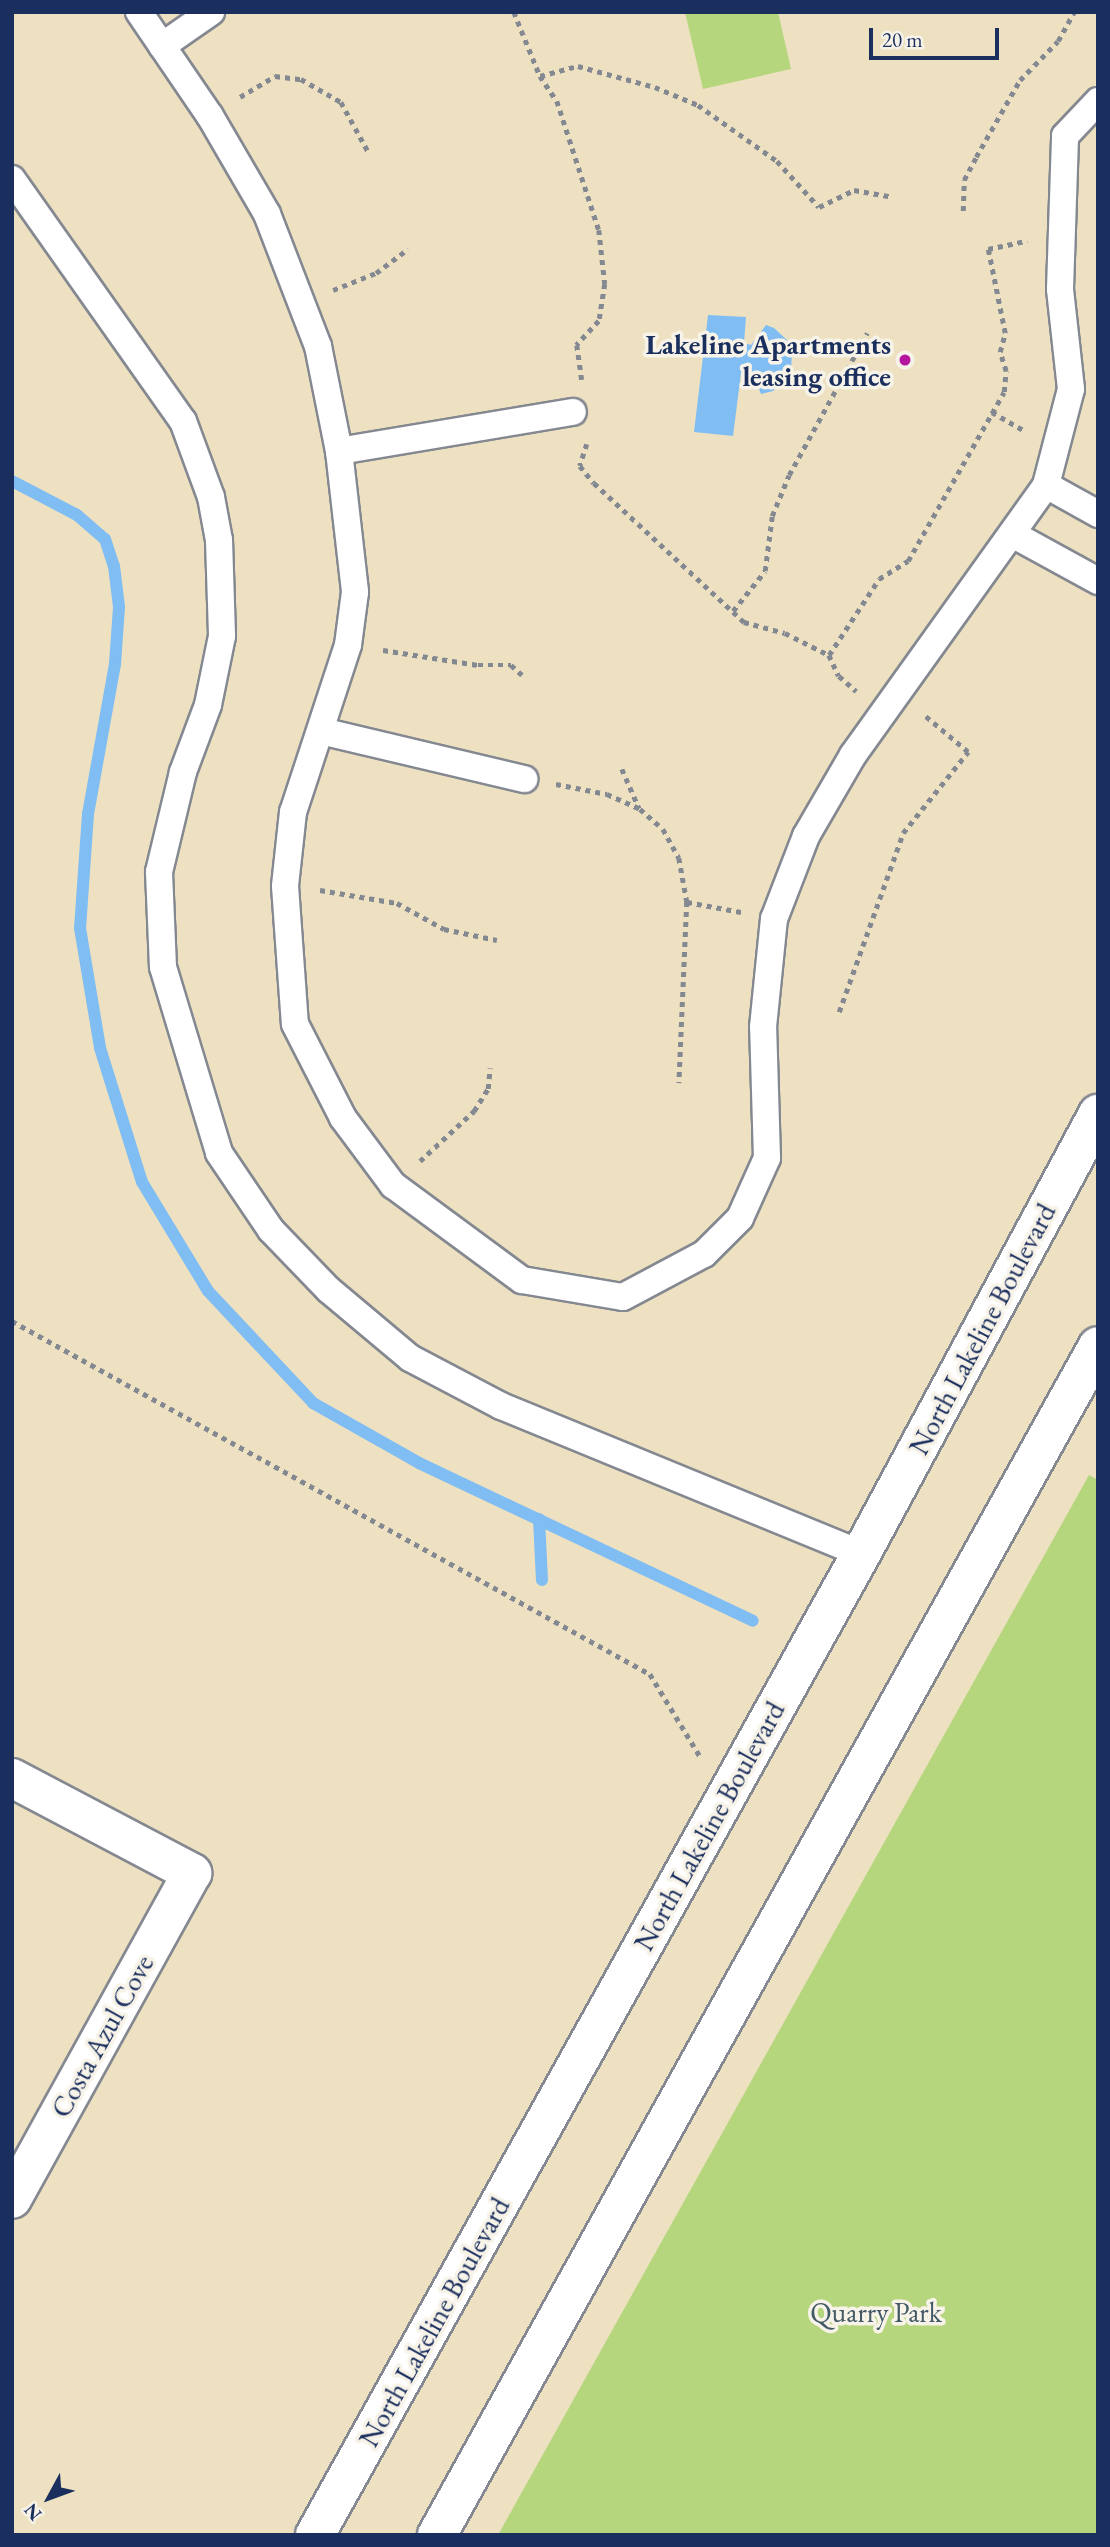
<!DOCTYPE html>
<html>
<head>
<meta charset="utf-8">
<style>
  body { margin:0 }
  #map { position:relative; width:1110px; height:2547px; overflow:hidden; background:#ede1c2; font-family:"EB Garamond",serif }
  div>[style] { position:absolute }
  .green>* { inset:0; background:#b6d67d }
  .water>* { inset:0; background:#7fbdf3 }
  .stream>* { height:12px; margin:-6px; padding:0 6px; transform-origin:6px; border-radius:6px; background:#7fbdf3 }
  .path>* { height:4.5px; margin-top:-2.25px; transform-origin:0; background:repeating-linear-gradient(90deg,#848890 0 5px,transparent 0 10px) }
  .roads { filter:drop-shadow(2px 0 #848890) drop-shadow(-2px 0 #848890) drop-shadow(0 2px #848890) drop-shadow(0 -2px #848890) }
  .service>* { height:26px; margin:-13px; padding:0 13px; transform-origin:13px; border-radius:13px; background:#fff }
  .minor>* { height:38px; margin:-19px; padding:0 19px; transform-origin:19px; border-radius:19px; background:#fff }
  .secondary>* { height:38px; margin:-19px; padding:0 19px; transform-origin:19px; border-radius:19px; background:#fff }
  .dots>* { width:19px; height:19px; translate:-50% -50%; box-sizing:border-box; border:4px solid #f7f3e8; border-radius:50% }
  span { translate:-50% -50%; white-space:nowrap; text-align:center; line-height:1.15; -webkit-text-stroke:7px #f7f3e8; paint-order:stroke }
  .poi-label { font-size:28px; color:#1b2f5e; font-weight:700 }
  .right { translate:-100% -50%; text-align:right }
  .street-label { font-size:28px; color:#1b2f5e }
  .park-label { font-size:28px; color:#425966 }
  .frame { position:absolute; inset:0; border:14px solid #1b2f5e; pointer-events:none }
  .north { position:absolute; left:14px; top:2463px; width:70px; height:70px; -webkit-text-stroke:5px #f7f3e8; paint-order:stroke; rotate:229deg; font-size:19px; font-weight:700; line-height:28px; text-align:center; color:#1b2f5e }
  .north::after { content:''; display:block; margin:auto; width:24px; height:32px; background:#1b2f5e; clip-path:polygon(50% 0,100% 100%,50% 72%,0 100%) }
  .scale { position:absolute; left:869px; top:28px; width:130px; height:32px; box-sizing:border-box; border:4px solid #1b2f5e; border-top:0; padding-left:9px; font-size:21px; line-height:24px; white-space:nowrap; color:#1b2f5e; -webkit-text-stroke:5px #f7f3e8; paint-order:stroke }
</style>
</head>
<body>
<div id="map">
  <div class="green">
    <i style="clip-path:polygon(685px 12px,778px 12px,791px 69px,703px 89px)"></i>
    <i style="clip-path:polygon(1089px 1475px,1098px 1480px,1098px 2535px,498px 2535px)"></i>
  </div>
  <div class="water">
    <i style="clip-path:polygon(708px 315px,746px 317px,744px 343px,751px 345px,766px 325px,774px 328px,788px 341px,792px 352px,791px 372px,773px 391px,761px 394px,752px 372px,741px 373px,733px 436px,694px 432px)"></i>
  </div>
  <div class="stream">
    <i style="left:12px;top:481px;width:73px;rotate:27.6deg"></i>
    <i style="left:77px;top:515px;width:37px;rotate:41deg"></i>
    <i style="left:105px;top:539px;width:28px;rotate:72deg"></i>
    <i style="left:114px;top:566px;width:41px;rotate:83deg"></i>
    <i style="left:119px;top:607px;width:57px;rotate:94deg"></i>
    <i style="left:115px;top:664px;width:152px;rotate:100.2deg"></i>
    <i style="left:88px;top:814px;width:114px;rotate:94deg"></i>
    <i style="left:80px;top:928px;width:122px;rotate:80.5deg"></i>
    <i style="left:100px;top:1048px;width:140px;rotate:72.6deg"></i>
    <i style="left:142px;top:1182px;width:127px;rotate:58.8deg"></i>
    <i style="left:208px;top:1291px;width:154px;rotate:46.8deg"></i>
    <i style="left:313px;top:1403px;width:122px;rotate:29.5deg"></i>
    <i style="left:419px;top:1463px;width:369px;rotate:25.3deg"></i>
    <i style="left:539px;top:1519px;width:61px;rotate:87.2deg"></i>
  </div>
  <div class="path">
    <i style="left:514px;top:12px;width:69px;rotate:67.9deg"></i>
    <i style="left:540px;top:76px;width:30px;rotate:56deg"></i>
    <i style="left:557px;top:101px;width:136px;rotate:72deg"></i>
    <i style="left:599px;top:230px;width:54px;rotate:83.7deg"></i>
    <i style="left:605px;top:284px;width:37px;rotate:99deg"></i>
    <i style="left:599px;top:321px;width:33px;rotate:133deg"></i>
    <i style="left:577px;top:345px;width:35px;rotate:82deg"></i>
    <i style="left:540px;top:76px;width:39px;rotate:-15deg"></i>
    <i style="left:578px;top:66px;width:80px;rotate:15.3deg"></i>
    <i style="left:655px;top:87px;width:47px;rotate:22.7deg"></i>
    <i style="left:698px;top:105px;width:97px;rotate:35.3deg"></i>
    <i style="left:777px;top:161px;width:62px;rotate:47.6deg"></i>
    <i style="left:819px;top:207px;width:39px;rotate:-26deg"></i>
    <i style="left:854px;top:190px;width:36px;rotate:10deg"></i>
    <i style="left:240px;top:97px;width:41px;rotate:-31deg"></i>
    <i style="left:275px;top:76px;width:26px;rotate:7deg"></i>
    <i style="left:301px;top:79px;width:46px;rotate:29.9deg"></i>
    <i style="left:341px;top:102px;width:58px;rotate:61.2deg"></i>
    <i style="left:963px;top:211px;width:31px;rotate:-88deg"></i>
    <i style="left:964px;top:180px;width:26px;rotate:-62deg"></i>
    <i style="left:976px;top:157px;width:89px;rotate:-60.3deg"></i>
    <i style="left:1020px;top:80px;width:54px;rotate:-45.7deg"></i>
    <i style="left:1058px;top:41px;width:33px;rotate:-61deg"></i>
    <i style="left:333px;top:290px;width:46px;rotate:-21.6deg"></i>
    <i style="left:376px;top:273px;width:40px;rotate:-37deg"></i>
    <i style="left:992px;top:412px;width:38px;rotate:30deg"></i>
    <i style="left:587px;top:444px;width:23px;rotate:108deg"></i>
    <i style="left:580px;top:466px;width:22px;rotate:51deg"></i>
    <i style="left:594px;top:483px;width:205px;rotate:42.8deg"></i>
    <i style="left:744px;top:622px;width:42px;rotate:15deg"></i>
    <i style="left:785px;top:633px;width:49px;rotate:26.6deg"></i>
    <i style="left:829px;top:655px;width:23px;rotate:65deg"></i>
    <i style="left:839px;top:676px;width:23px;rotate:41deg"></i>
    <i style="left:733px;top:611px;width:51px;rotate:-51.3deg"></i>
    <i style="left:765px;top:571px;width:55px;rotate:-82.7deg"></i>
    <i style="left:772px;top:516px;width:44px;rotate:-67.5deg"></i>
    <i style="left:789px;top:475px;width:162px;rotate:-61.2deg"></i>
    <i style="left:383px;top:650px;width:96px;rotate:9deg"></i>
    <i style="left:478px;top:665px;width:33px"></i>
    <i style="left:511px;top:665px;width:15px;rotate:42deg"></i>
    <i style="left:829px;top:655px;width:91px;rotate:-56.7deg"></i>
    <i style="left:879px;top:579px;width:34px;rotate:-32deg"></i>
    <i style="left:908px;top:561px;width:194px;rotate:-60.4deg"></i>
    <i style="left:1004px;top:392px;width:21px;rotate:-85deg"></i>
    <i style="left:1006px;top:371px;width:20px;rotate:-108deg"></i>
    <i style="left:1000px;top:352px;width:20px;rotate:-75deg"></i>
    <i style="left:1005px;top:333px;width:86px;rotate:-101.4deg"></i>
    <i style="left:988px;top:249px;width:40px;rotate:-12deg"></i>
    <i style="left:622px;top:769px;width:43px;rotate:66.4deg"></i>
    <i style="left:556px;top:784px;width:52px;rotate:11.1deg"></i>
    <i style="left:607px;top:794px;width:36px;rotate:24deg"></i>
    <i style="left:640px;top:809px;width:30px;rotate:41deg"></i>
    <i style="left:663px;top:829px;width:33px;rotate:61deg"></i>
    <i style="left:679px;top:858px;width:45px;rotate:79.7deg"></i>
    <i style="left:687px;top:902px;width:181px;rotate:92.5deg"></i>
    <i style="left:320px;top:890px;width:78px;rotate:9.6deg"></i>
    <i style="left:397px;top:903px;width:54px;rotate:29deg"></i>
    <i style="left:444px;top:929px;width:54px;rotate:11.7deg"></i>
    <i style="left:687px;top:902px;width:55px;rotate:10.5deg"></i>
    <i style="left:839px;top:1012px;width:190px;rotate:-70.3deg"></i>
    <i style="left:903px;top:833px;width:104px;rotate:-51.3deg"></i>
    <i style="left:968px;top:752px;width:56px;rotate:-140.1deg"></i>
    <i style="left:420px;top:1161px;width:74px;rotate:-42.8deg"></i>
    <i style="left:474px;top:1111px;width:26px;rotate:-58deg"></i>
    <i style="left:488px;top:1089px;width:21px;rotate:-85deg"></i>
    <i style="left:12px;top:1321px;width:729px;rotate:28.96deg"></i>
    <i style="left:650px;top:1674px;width:98px;rotate:58.7deg"></i>
  </div>
  <div class="roads">
    <div class="service">
      <i style="left:139px;top:12px;width:126px;rotate:55.7deg"></i>
      <i style="left:210px;top:116px;width:113px;rotate:59.8deg"></i>
      <i style="left:267px;top:214px;width:142px;rotate:68.9deg"></i>
      <i style="left:318px;top:346px;width:107px;rotate:78.7deg"></i>
      <i style="left:339px;top:451px;width:142px;rotate:83.5deg"></i>
      <i style="left:355px;top:592px;width:53px;rotate:97.5deg"></i>
      <i style="left:348px;top:645px;width:176px;rotate:108.2deg"></i>
      <i style="left:293px;top:812px;width:74px;rotate:96.2deg"></i>
      <i style="left:285px;top:886px;width:138px;rotate:85.9deg"></i>
      <i style="left:295px;top:1024px;width:106px;rotate:62.9deg"></i>
      <i style="left:343px;top:1118px;width:84px;rotate:53.3deg"></i>
      <i style="left:393px;top:1185px;width:160px;rotate:36.4deg"></i>
      <i style="left:522px;top:1280px;width:102px;rotate:9.6deg"></i>
      <i style="left:623px;top:1297px;width:92px;rotate:-28deg"></i>
      <i style="left:704px;top:1254px;width:51px;rotate:-45deg"></i>
      <i style="left:740px;top:1218px;width:66px;rotate:-65.8deg"></i>
      <i style="left:767px;top:1158px;width:131px;rotate:-91.7deg"></i>
      <i style="left:763px;top:1027px;width:109px;rotate:-84.2deg"></i>
      <i style="left:774px;top:919px;width:89px;rotate:-68.9deg"></i>
      <i style="left:806px;top:836px;width:94px;rotate:-59.9deg"></i>
      <i style="left:853px;top:755px;width:332px;rotate:-54.4deg"></i>
      <i style="left:1046px;top:485px;width:99px;rotate:-75.4deg"></i>
      <i style="left:1071px;top:389px;width:101px;rotate:-96.3deg"></i>
      <i style="left:1060px;top:289px;width:153px;rotate:-88.1deg"></i>
      <i style="left:1065px;top:136px;width:48px;rotate:-46.7deg"></i>
      <i style="left:162px;top:46px;width:60px;rotate:-34.8deg"></i>
      <i style="left:12px;top:179px;width:296px;rotate:54.8deg"></i>
      <i style="left:183px;top:421px;width:81px;rotate:69.8deg"></i>
      <i style="left:211px;top:497px;width:44px;rotate:79.5deg"></i>
      <i style="left:219px;top:540px;width:96px;rotate:88.2deg"></i>
      <i style="left:222px;top:636px;width:70px;rotate:101.5deg"></i>
      <i style="left:208px;top:705px;width:72px;rotate:110.5deg"></i>
      <i style="left:183px;top:772px;width:103px;rotate:103.5deg"></i>
      <i style="left:159px;top:872px;width:95px;rotate:87.6deg"></i>
      <i style="left:163px;top:967px;width:194px;rotate:73.2deg"></i>
      <i style="left:219px;top:1153px;width:93px;rotate:56deg"></i>
      <i style="left:271px;top:1230px;width:83px;rotate:46deg"></i>
      <i style="left:329px;top:1290px;width:106px;rotate:40deg"></i>
      <i style="left:410px;top:1358px;width:103px;rotate:27.8deg"></i>
      <i style="left:501px;top:1406px;width:389px;rotate:22.3deg"></i>
      <i style="left:339px;top:451px;width:237px;rotate:-9.5deg"></i>
      <i style="left:1046px;top:485px;width:60px;rotate:29.1deg"></i>
      <i style="left:1014px;top:535px;width:96px;rotate:28.7deg"></i>
      <i style="left:321px;top:731px;width:209px;rotate:13.3deg"></i>
    </div>
    <div class="minor">
      <i style="left:12px;top:1778px;width:204px;rotate:27.8deg"></i>
      <i style="left:192px;top:1873px;width:372px;rotate:118.9deg"></i>
    </div>
    <div class="secondary">
      <i style="left:315px;top:2535px;width:1123px;rotate:-60.9deg"></i>
      <i style="left:861px;top:1554px;width:500px;rotate:-61.7deg"></i>
      <i style="left:437px;top:2535px;width:1360px;rotate:-60.93deg"></i>
    </div>
  </div>
  <div class="dots">
    <i style="left:905px;top:360px;background:#b5179e"></i>
  </div>
  <div class="poi-label">
    <span class="right" style="left:891px;top:360px">Lakeline Apartments<br>leasing office</span>
  </div>
  <div class="street-label">
    <span style="left:982px;top:1329px;rotate:-62deg">North Lakeline Boulevard</span>
    <span style="left:709px;top:1826px;rotate:-61deg">North Lakeline Boulevard</span>
    <span style="left:102px;top:2036px;rotate:-61deg">Costa Azul Cove</span>
    <span style="left:434px;top:2322px;rotate:-61deg">North Lakeline Boulevard</span>
  </div>
  <div class="park-label">
    <span style="left:876px;top:2312px">Quarry Park</span>
  </div>
  <div class="frame"></div>
  <div class="north">N</div>
  <div class="scale">20 m</div>
</div>
</body>
</html>
